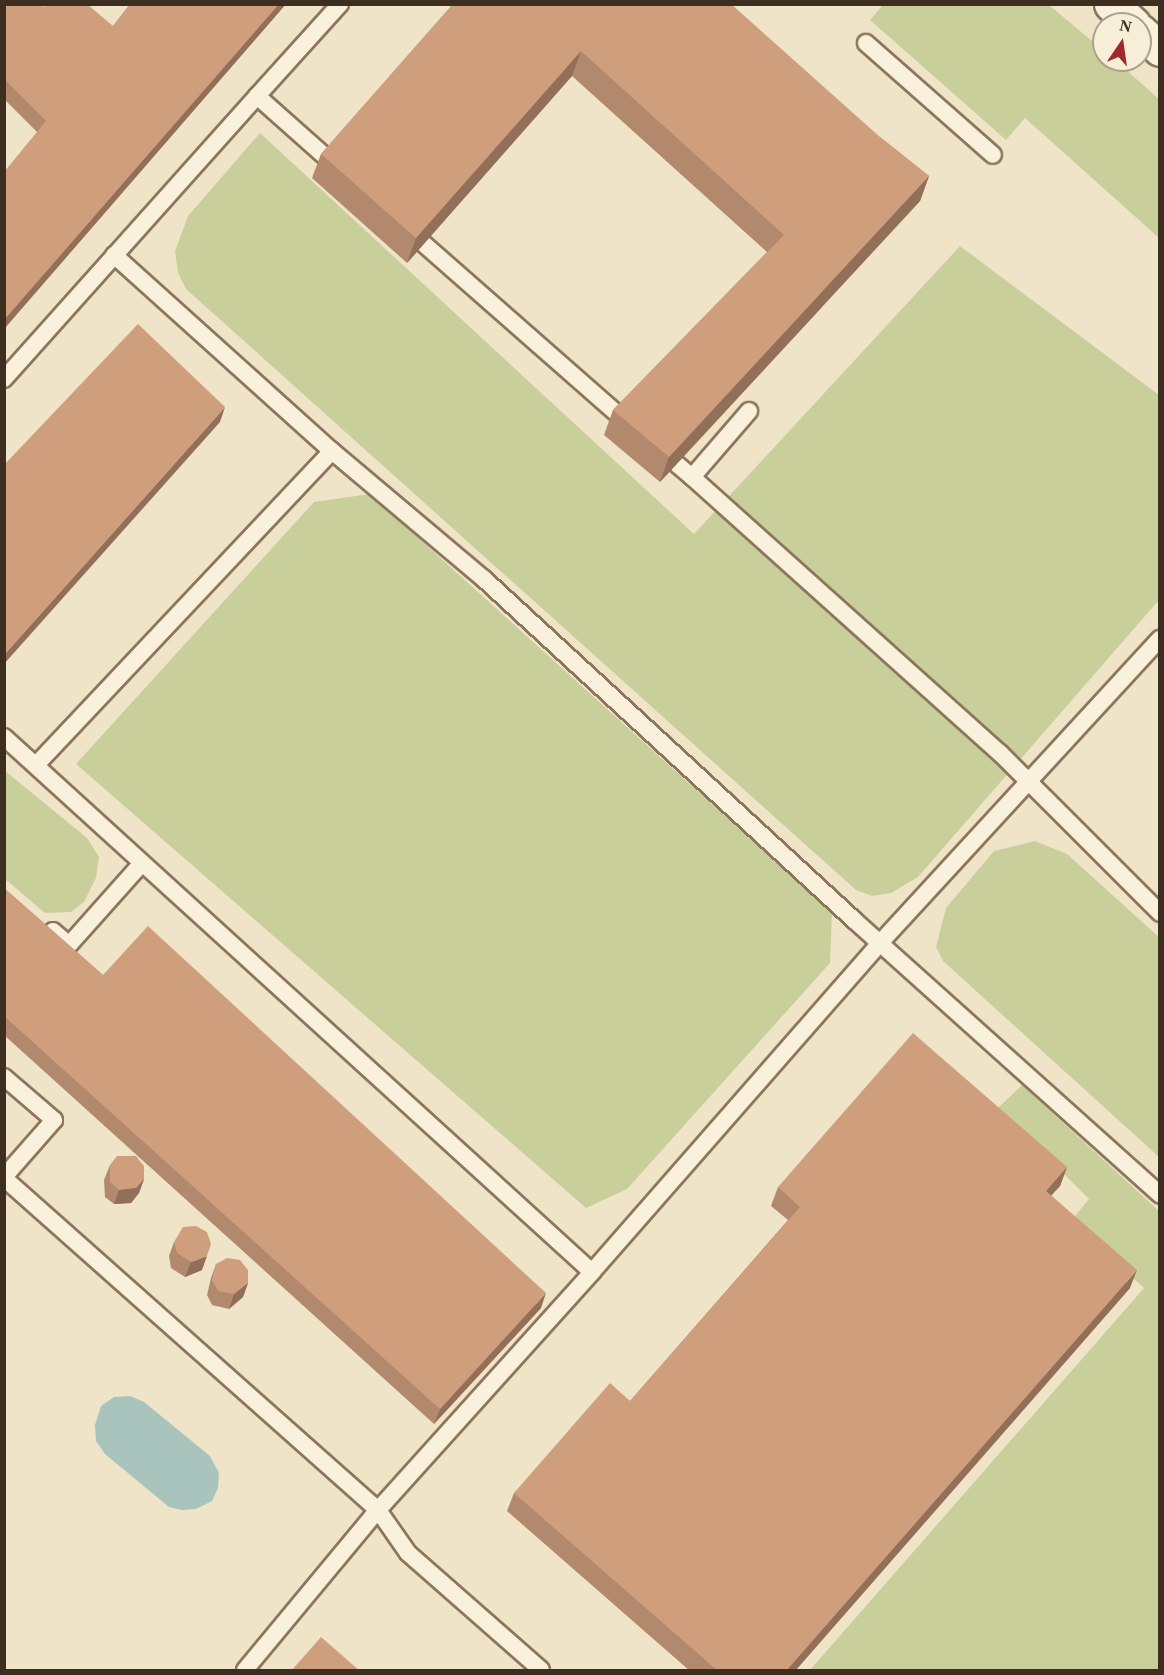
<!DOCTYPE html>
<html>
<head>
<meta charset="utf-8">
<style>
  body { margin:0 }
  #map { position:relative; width:1164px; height:1675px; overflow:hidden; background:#f0e4c8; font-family:"Times New Roman",serif }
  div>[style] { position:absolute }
  .green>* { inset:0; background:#c9cf9b }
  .water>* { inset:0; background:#a9c4bc }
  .roads { filter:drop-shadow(2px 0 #8d765c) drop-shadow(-2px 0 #8d765c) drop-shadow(0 2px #8d765c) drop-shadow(0 -2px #8d765c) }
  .lane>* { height:16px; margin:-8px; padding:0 8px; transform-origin:8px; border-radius:8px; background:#faf1dc }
  .secondary>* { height:33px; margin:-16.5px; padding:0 16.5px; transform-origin:16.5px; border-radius:16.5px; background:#faf1dc }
  .wall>* { inset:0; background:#b2896c }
  .shaded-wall>* { inset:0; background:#916f58 }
  .building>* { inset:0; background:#cf9f7d }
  span { translate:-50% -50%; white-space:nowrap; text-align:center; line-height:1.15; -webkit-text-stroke:5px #f7eed8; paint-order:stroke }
  .frame { position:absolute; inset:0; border:6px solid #3d2e20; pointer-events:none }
  .north { position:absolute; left:1092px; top:12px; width:60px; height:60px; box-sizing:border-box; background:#f7eed8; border:2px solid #ada18e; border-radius:50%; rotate:13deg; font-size:16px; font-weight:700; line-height:24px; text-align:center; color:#3d2e20 }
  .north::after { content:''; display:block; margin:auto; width:21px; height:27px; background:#9e2a2b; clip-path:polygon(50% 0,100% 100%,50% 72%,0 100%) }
</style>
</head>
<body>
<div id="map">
  <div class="green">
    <i style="clip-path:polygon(883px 5px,1049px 5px,1104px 51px,1104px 60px,1115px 60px,1159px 99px,1159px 238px,1025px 118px,1006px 140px,870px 20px)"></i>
    <i style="clip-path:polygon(260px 133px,694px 534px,960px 246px,1159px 395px,1159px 600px,918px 877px,891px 893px,872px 896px,856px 890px,186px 289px,178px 273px,175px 251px,188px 216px)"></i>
    <i style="clip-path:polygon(370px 494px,832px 913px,830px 963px,627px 1189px,586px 1208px,76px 764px,314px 502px)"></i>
    <i style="clip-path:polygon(4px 770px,87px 838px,99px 857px,96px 878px,84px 902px,71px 912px,45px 913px,5px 879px)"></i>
    <i style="clip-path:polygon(1035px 841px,1067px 854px,1159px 937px,1159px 1157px,943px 961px,936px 947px,946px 908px,994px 851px)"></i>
    <i style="clip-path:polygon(1022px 1085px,1159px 1211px,1159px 1670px,810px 1670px,1144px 1288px,1070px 1222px,1089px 1199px,998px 1108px)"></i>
  </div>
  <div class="water">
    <i style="clip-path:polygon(130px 1396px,144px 1402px,210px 1456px,219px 1473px,218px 1488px,212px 1501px,196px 1509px,182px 1510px,169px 1507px,105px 1454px,96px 1441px,95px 1425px,101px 1406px,114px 1397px)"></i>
  </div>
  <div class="roads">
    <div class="lane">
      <i style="left:866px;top:43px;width:169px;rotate:41.4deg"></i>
      <i style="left:337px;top:167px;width:107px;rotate:-138.4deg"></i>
      <i style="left:257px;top:96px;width:124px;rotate:-47.9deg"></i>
      <i style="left:408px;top:230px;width:295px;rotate:41.3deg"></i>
      <i style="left:114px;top:255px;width:293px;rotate:42deg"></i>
      <i style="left:332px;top:451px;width:199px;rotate:40.1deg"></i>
      <i style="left:484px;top:579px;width:503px;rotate:42.66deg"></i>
      <i style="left:854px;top:920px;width:411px;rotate:41.9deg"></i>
      <i style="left:4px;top:379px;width:380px;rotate:-48.2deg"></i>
      <i style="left:749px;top:411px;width:87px;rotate:130.8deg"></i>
      <i style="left:692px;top:477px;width:414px;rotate:41.9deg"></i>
      <i style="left:1000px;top:753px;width:226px;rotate:45deg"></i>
      <i style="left:659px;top:449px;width:43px;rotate:40.3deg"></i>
      <i style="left:4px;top:737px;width:795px;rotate:42.3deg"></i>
      <i style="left:37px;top:764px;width:430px;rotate:-46.7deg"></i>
      <i style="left:53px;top:931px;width:21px;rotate:41deg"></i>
      <i style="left:69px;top:945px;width:110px;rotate:-48.3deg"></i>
      <i style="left:4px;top:1077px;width:66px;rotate:40.7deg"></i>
      <i style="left:54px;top:1120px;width:76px;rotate:131.3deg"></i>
      <i style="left:4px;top:1178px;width:500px;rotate:41.6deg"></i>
      <i style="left:378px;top:1510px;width:52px;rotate:55.1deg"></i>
      <i style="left:408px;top:1553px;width:177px;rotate:41.3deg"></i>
      <i style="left:245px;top:1670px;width:208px;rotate:-50.3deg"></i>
      <i style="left:378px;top:1510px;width:320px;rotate:-48deg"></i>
      <i style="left:592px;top:1272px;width:437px;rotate:-48.8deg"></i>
      <i style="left:880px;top:943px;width:413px;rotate:-47.4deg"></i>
    </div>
    <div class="secondary">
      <i style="left:1111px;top:4px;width:30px;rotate:42deg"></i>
      <i style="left:1140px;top:31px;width:27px;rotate:42deg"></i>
    </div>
  </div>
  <div class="wall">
    <i style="clip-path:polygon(130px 4px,286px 4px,4px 329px,37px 132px,4px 99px,4px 9px,44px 7px,113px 26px)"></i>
    <i style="clip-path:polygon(453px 4px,880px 137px,929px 176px,920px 201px,660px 482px,604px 435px,613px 410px,767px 252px,572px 76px,407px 263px,312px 178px,321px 154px)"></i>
    <i style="clip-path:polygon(4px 888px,103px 975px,541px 1308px,434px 1424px,4px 1035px)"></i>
    <i style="clip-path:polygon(110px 1165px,144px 1179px,139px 1193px,131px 1203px,114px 1204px,105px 1197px,104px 1180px)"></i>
    <i style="clip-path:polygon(1067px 1167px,1060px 1186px,1051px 1195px,1130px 1288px,795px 1671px,690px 1671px,507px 1511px,514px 1493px,630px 1401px,788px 1220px,771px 1206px,778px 1187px)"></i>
    <i style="clip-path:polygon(174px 1242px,202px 1270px,185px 1277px,171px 1268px,169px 1256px)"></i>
    <i style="clip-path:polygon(216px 1264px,248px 1283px,243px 1297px,229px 1309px,212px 1305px,207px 1295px,211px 1278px)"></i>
  </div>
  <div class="shaded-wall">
    <i style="clip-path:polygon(279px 4px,286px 4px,4px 329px,4px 320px)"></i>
    <i style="clip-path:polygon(581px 51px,572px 76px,407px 263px,416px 238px)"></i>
    <i style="clip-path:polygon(929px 176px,920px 201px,660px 482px,669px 457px)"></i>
    <i style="clip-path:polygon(225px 407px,220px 422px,4px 664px,4px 655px)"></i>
    <i style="clip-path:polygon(1067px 1167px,1060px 1186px,1039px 1209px,1046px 1191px)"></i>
    <i style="clip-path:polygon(144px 1179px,139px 1193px,131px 1203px,114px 1204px,119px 1190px)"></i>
    <i style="clip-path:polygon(207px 1256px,202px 1270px,185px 1277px,191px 1262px)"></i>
    <i style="clip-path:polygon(1137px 1270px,1130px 1288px,795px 1671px,786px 1671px)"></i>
    <i style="clip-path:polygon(248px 1283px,243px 1297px,229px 1309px,234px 1294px)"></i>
    <i style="clip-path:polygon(546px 1293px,541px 1308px,434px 1424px,440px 1409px)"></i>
  </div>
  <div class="building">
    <i style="clip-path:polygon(9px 4px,41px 4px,44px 7px,47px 4px,87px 4px,113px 26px,130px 4px,279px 4px,4px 320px,4px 172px,46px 121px,4px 79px,4px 9px)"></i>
    <i style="clip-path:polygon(453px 4px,731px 4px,880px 137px,929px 176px,669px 457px,613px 410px,784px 235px,581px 51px,416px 238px,321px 154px)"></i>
    <i style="clip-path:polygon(138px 324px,225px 407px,4px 655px,4px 465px)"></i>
    <i style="clip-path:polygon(4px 888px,103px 975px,148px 926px,546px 1293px,440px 1409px,4px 1016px)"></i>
    <i style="clip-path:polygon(913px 1033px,1067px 1167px,1046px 1191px,1137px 1270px,786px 1671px,718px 1671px,514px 1493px,610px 1383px,630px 1401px,800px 1207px,778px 1187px)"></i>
    <i style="clip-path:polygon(117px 1156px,136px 1156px,144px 1166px,144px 1179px,136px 1188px,119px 1190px,110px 1182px,110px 1165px)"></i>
    <i style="clip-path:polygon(196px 1226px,207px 1232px,211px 1244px,207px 1256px,191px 1262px,177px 1253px,174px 1242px,183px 1227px)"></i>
    <i style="clip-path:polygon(227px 1258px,240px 1260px,248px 1270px,248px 1283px,234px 1294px,218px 1291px,212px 1280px,216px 1264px)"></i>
    <i style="clip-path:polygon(321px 1637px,360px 1671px,291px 1671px)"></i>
  </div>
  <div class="frame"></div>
  <div class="north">N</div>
</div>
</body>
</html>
